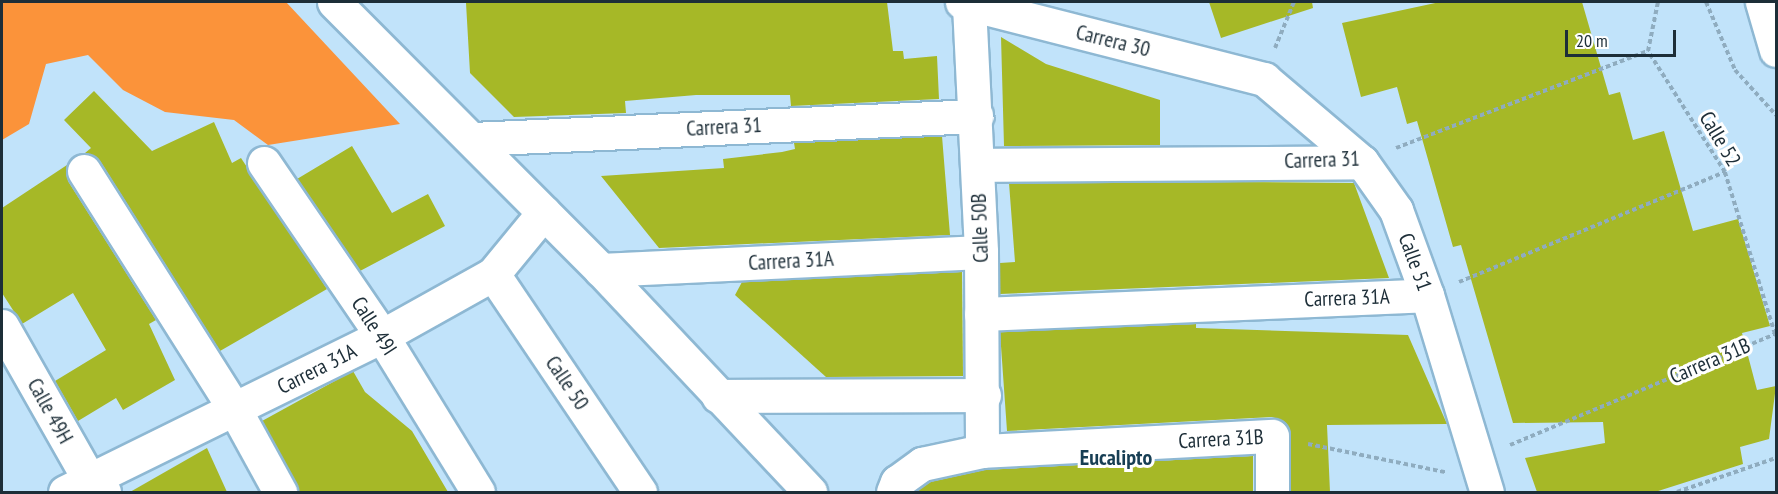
<!DOCTYPE html>
<html>
<head>
<meta charset="utf-8">
<style>
  body { margin:0 }
  #map { position:relative; width:1778px; height:494px; overflow:hidden; background:#c1e3fa; font-family:"PT Sans Narrow",sans-serif }
  div>[style] { position:absolute }
  .forest>* { inset:0; background:#fb933a }
  .building>* { inset:0; background:#a6b827 }
  .path>* { height:4px; margin-top:-2px; transform-origin:0; background:repeating-linear-gradient(90deg,#8facbf 0 4.5px,transparent 0 7.5px) }
  .roads { filter:drop-shadow(2px 0 #8eb8d3) drop-shadow(-2px 0 #8eb8d3) drop-shadow(0 2px #8eb8d3) drop-shadow(0 -2px #8eb8d3) }
  .minor>* { height:33px; margin:-16.5px; padding:0 16.5px; transform-origin:16.5px; border-radius:16.5px; background:#fff }
  .major>* { height:33px; margin:-16.5px; padding:0 16.5px; transform-origin:16.5px; border-radius:16.5px; background:#fff }
  span { translate:-50% -50%; white-space:nowrap; text-align:center; line-height:1.15; -webkit-text-stroke:6px #fff; paint-order:stroke }
  .street-label { font-size:21px; color:#1d2e38 }
  .neighbourhood-label { font-size:22px; color:#173e54; font-weight:700 }
  .frame { position:absolute; inset:0; border:3px solid #1d2e38; pointer-events:none }
  .scale { position:absolute; left:1565px; top:30px; width:111px; height:27px; box-sizing:border-box; border:3px solid #1d2e38; border-top:0; padding-left:8px; font-size:18px; line-height:21px; white-space:nowrap; color:#1d2e38; -webkit-text-stroke:4px #fff; paint-order:stroke }
</style>
</head>
<body>
<div id="map">
  <div class="forest">
    <i style="clip-path:polygon(2px 2px,286px 2px,400px 124px,268px 145px,234px 120px,165px 112px,123px 90px,88px 55px,46px 64px,29px 124px,2px 140px)"></i>
  </div>
  <div class="building">
    <i style="clip-path:polygon(501px 2px,887px 2px,893px 51px,903px 51px,904px 59px,937px 56px,939px 99px,791px 106px,790px 95px,696px 95px,625px 101px,626px 113px,514px 117px,470px 73px,466px 3px)"></i>
    <i style="clip-path:polygon(1209px 2px,1312px 2px,1313px 8px,1221px 38px)"></i>
    <i style="clip-path:polygon(1440px 2px,1582px 2px,1609px 95px,1620px 92px,1633px 140px,1664px 131px,1693px 231px,1738px 219px,1770px 326px,1742px 333px,1757px 390px,1776px 386px,1769px 439px,1740px 447px,1743px 464px,1655px 492px,1537px 492px,1525px 458px,1605px 443px,1603px 422px,1513px 423px,1461px 245px,1453px 247px,1417px 121px,1407px 124px,1397px 87px,1361px 97px,1342px 23px)"></i>
    <i style="clip-path:polygon(1001px 37px,1046px 64px,1160px 100px,1160px 145px,1004px 146px)"></i>
    <i style="clip-path:polygon(94px 91px,152px 151px,214px 122px,232px 163px,241px 158px,327px 289px,220px 351px,100px 161px,85px 153px,91px 148px,64px 120px)"></i>
    <i style="clip-path:polygon(942px 136px,950px 235px,659px 248px,601px 176px,724px 168px,723px 159px,782px 152px,795px 149px,794px 143px)"></i>
    <i style="clip-path:polygon(352px 146px,392px 213px,428px 194px,445px 226px,360px 271px,297px 179px)"></i>
    <i style="clip-path:polygon(67px 165px,68px 181px,156px 320px,149px 324px,175px 380px,123px 410px,116px 398px,78px 421px,55px 381px,106px 350px,73px 293px,22px 324px,2px 293px,2px 208px)"></i>
    <i style="clip-path:polygon(1239px 182px,1354px 183px,1389px 278px,1000px 294px,1000px 263px,1015px 262px,1009px 183px)"></i>
    <i style="clip-path:polygon(962px 272px,963px 376px,826px 377px,735px 295px,742px 282px)"></i>
    <i style="clip-path:polygon(1196px 324px,1196px 328px,1408px 335px,1447px 424px,1327px 425px,1330px 492px,1291px 492px,1291px 435px,1281px 420px,1272px 417px,1007px 431px,1000px 332px)"></i>
    <i style="clip-path:polygon(353px 371px,365px 392px,412px 431px,448px 492px,299px 492px,262px 421px)"></i>
    <i style="clip-path:polygon(207px 448px,227px 492px,130px 492px)"></i>
    <i style="clip-path:polygon(1253px 456px,1253px 492px,915px 492px,930px 482px,984px 470px)"></i>
  </div>
  <div class="path">
    <i style="left:1706px;top:2px;width:74px;rotate:66.9deg"></i>
    <i style="left:1735px;top:70px;width:61px;rotate:47.7deg"></i>
    <i style="left:1275px;top:48px;width:50px;rotate:-67.6deg"></i>
    <i style="left:1396px;top:148px;width:270px;rotate:-21.1deg"></i>
    <i style="left:1459px;top:282px;width:288px;rotate:-22.5deg"></i>
    <i style="left:1308px;top:444px;width:140px;rotate:11.6deg"></i>
    <i style="left:1510px;top:445px;width:287px;rotate:-22.7deg"></i>
    <i style="left:1775px;top:334px;width:170px;rotate:-107.2deg"></i>
    <i style="left:1725px;top:172px;width:143px;rotate:-122.5deg"></i>
    <i style="left:1648px;top:51px;width:50px;rotate:-78.5deg"></i>
    <i style="left:1677px;top:492px;width:105px;rotate:-19deg"></i>
  </div>
  <div class="roads">
    <div class="minor">
      <i style="left:962px;top:2px;width:312px;rotate:14.3deg"></i>
      <i style="left:1264px;top:79px;width:128px;rotate:40.3deg"></i>
      <i style="left:1362px;top:162px;width:59px;rotate:54.7deg"></i>
      <i style="left:1396px;top:210px;width:90px;rotate:70deg"></i>
      <i style="left:1427px;top:295px;width:206px;rotate:73.1deg"></i>
      <i style="left:1762px;top:2px;width:50px;rotate:73.7deg"></i>
      <i style="left:969px;top:5px;width:247px;rotate:87.2deg"></i>
      <i style="left:981px;top:252px;width:199px;rotate:89.7deg"></i>
      <i style="left:472px;top:139px;width:505px;rotate:-2.61deg"></i>
      <i style="left:264px;top:163px;width:209px;rotate:55.7deg"></i>
      <i style="left:382px;top:336px;width:183px;rotate:58.4deg"></i>
      <i style="left:977px;top:165px;width:385px;rotate:-0.4deg"></i>
      <i style="left:84px;top:171px;width:283px;rotate:57.7deg"></i>
      <i style="left:235px;top:410px;width:94px;rotate:61.2deg"></i>
      <i style="left:601px;top:270px;width:380px;rotate:-2.7deg"></i>
      <i style="left:493px;top:274px;width:263px;rotate:56deg"></i>
      <i style="left:981px;top:314px;width:446px;rotate:-2.4deg"></i>
      <i style="left:2px;top:326px;width:176px;rotate:60.4deg"></i>
      <i style="left:89px;top:479px;width:20px;rotate:41deg"></i>
      <i style="left:718px;top:396px;width:266px;rotate:-0.2deg"></i>
      <i style="left:65px;top:492px;width:353px;rotate:-26.2deg"></i>
      <i style="left:382px;top:336px;width:127px;rotate:-29.2deg"></i>
      <i style="left:493px;top:274px;width:80px;rotate:-50.6deg"></i>
      <i style="left:893px;top:492px;width:11px;rotate:-68deg"></i>
      <i style="left:897px;top:482px;width:31px;rotate:-36deg"></i>
      <i style="left:922px;top:464px;width:61px;rotate:-12.2deg"></i>
      <i style="left:982px;top:451px;width:290px;rotate:-3deg"></i>
      <i style="left:1272px;top:436px;width:56px;rotate:90deg"></i>
    </div>
    <div class="major">
      <i style="left:334px;top:2px;width:378px;rotate:45.1deg"></i>
      <i style="left:601px;top:270px;width:305px;rotate:46.7deg"></i>
    </div>
  </div>
  <div class="street-label">
    <span style="left:1113px;top:41px;rotate:14deg">Carrera 30</span>
    <span style="left:724px;top:127px;rotate:-3deg">Carrera 31</span>
    <span style="left:1720px;top:139px;rotate:59deg">Calle 52</span>
    <span style="left:1322px;top:160px;rotate:-2deg">Carrera 31</span>
    <span style="left:980px;top:228px;rotate:-92deg">Calle 50B</span>
    <span style="left:791px;top:261px;rotate:-3deg">Carrera 31A</span>
    <span style="left:1415px;top:262px;rotate:70deg">Calle 51</span>
    <span style="left:1347px;top:298px;rotate:-2deg">Carrera 31A</span>
    <span style="left:374px;top:326px;rotate:57deg">Calle 49I</span>
    <span style="left:1710px;top:361px;rotate:-23deg">Carrera 31B</span>
    <span style="left:317px;top:369px;rotate:-27deg">Carrera 31A</span>
    <span style="left:567px;top:383px;rotate:56deg">Calle 50</span>
    <span style="left:50px;top:411px;rotate:61deg">Calle 49H</span>
    <span style="left:1221px;top:439px;rotate:-3deg">Carrera 31B</span>
  </div>
  <div class="neighbourhood-label">
    <span style="left:1116px;top:458px">Eucalipto</span>
  </div>
  <div class="frame"></div>
  <div class="scale">20 m</div>
</div>
</body>
</html>
